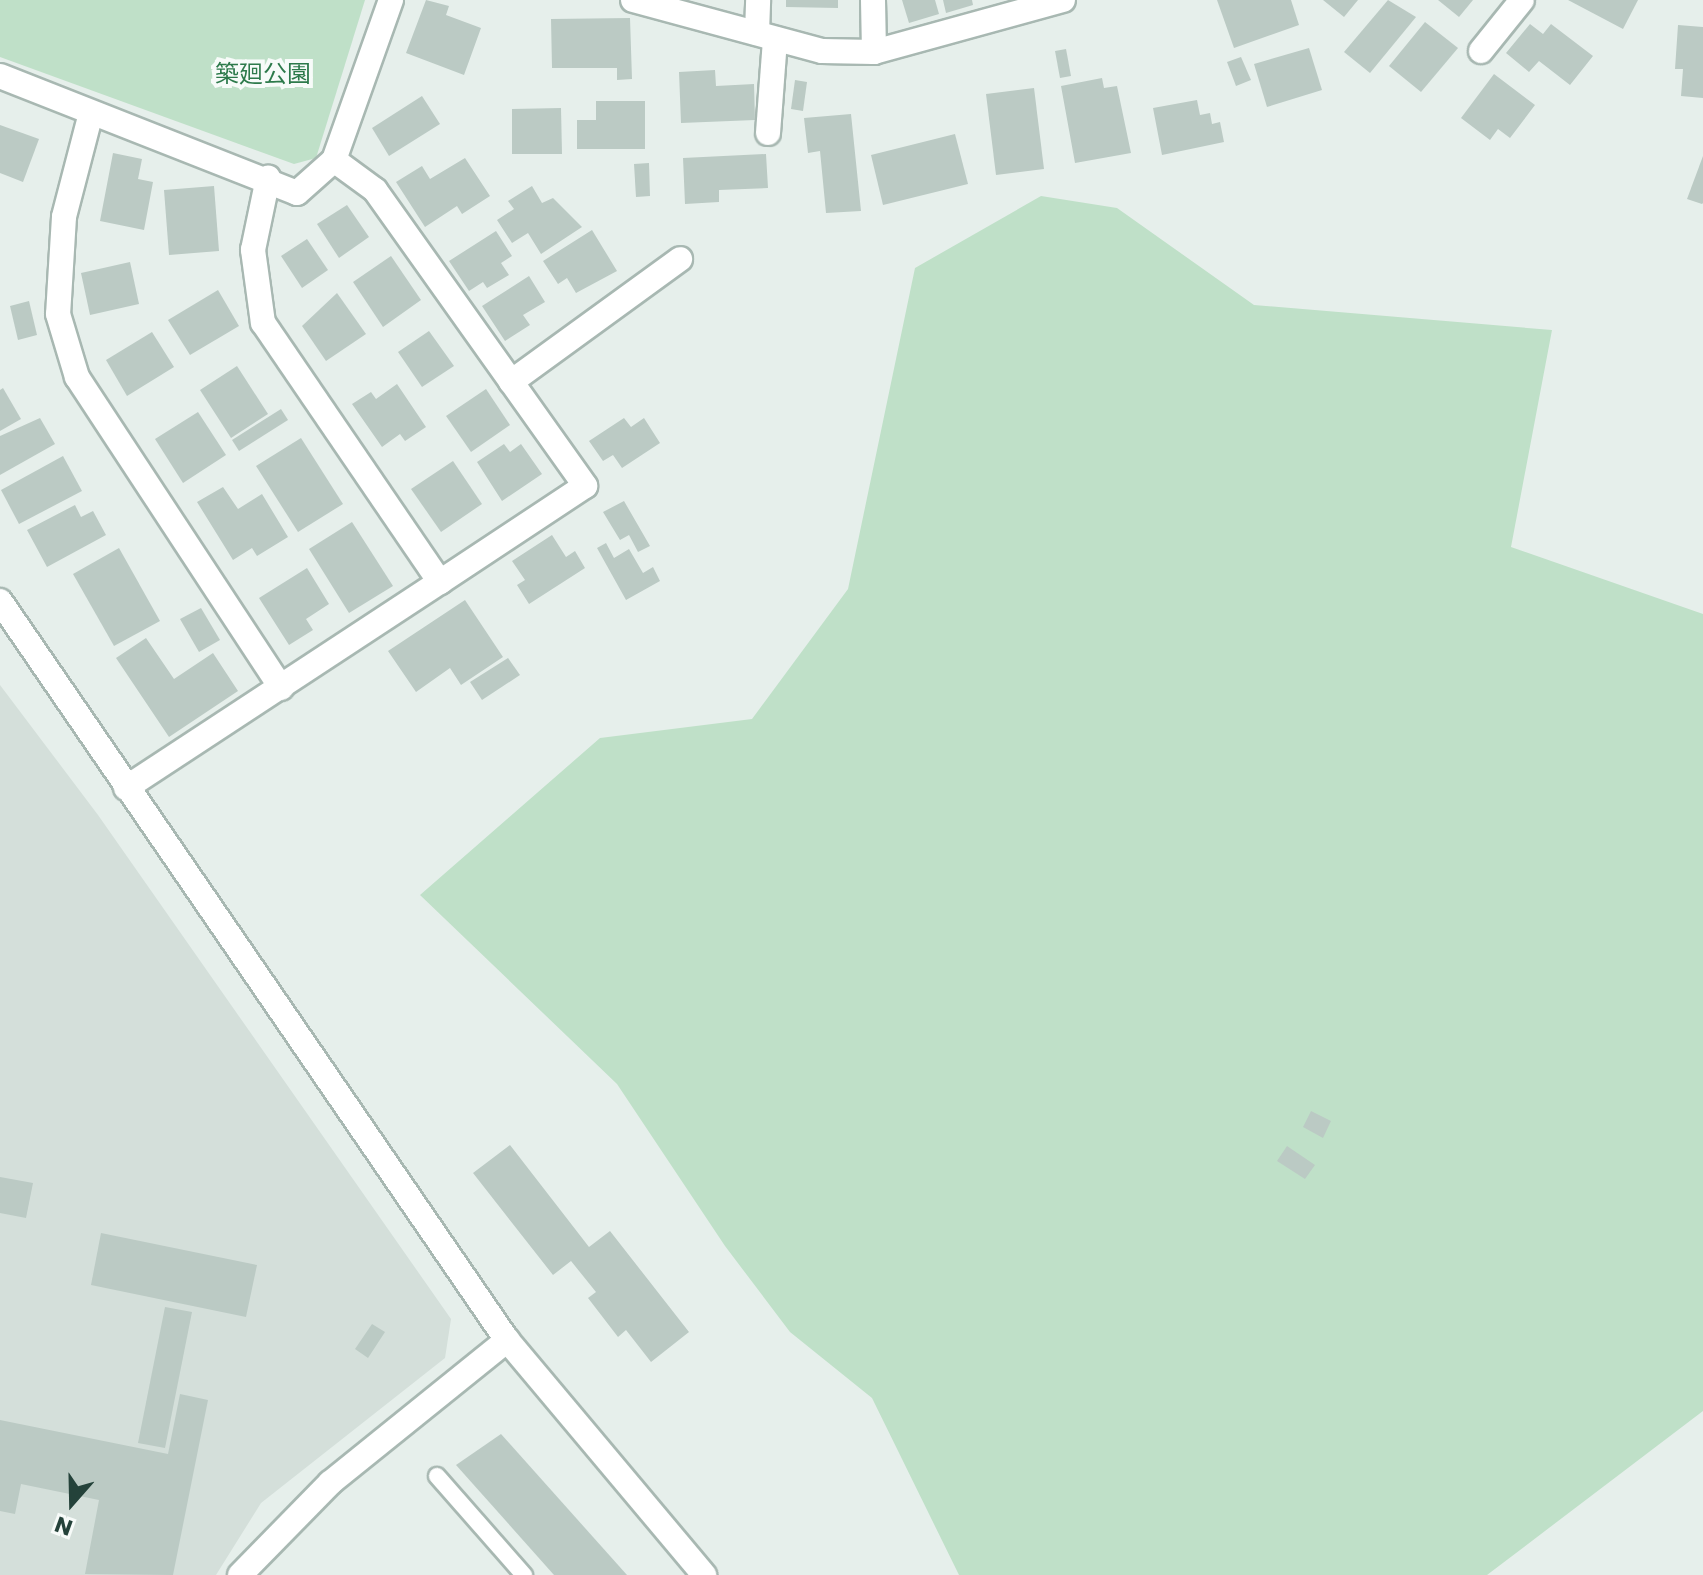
<!DOCTYPE html>
<html>
<head>
<meta charset="utf-8">
<style>
  body { margin:0 }
  #map { position:relative; width:1703px; height:1575px; overflow:hidden; background:#e6efeb; font-family:Poppins,"Noto Sans JP",sans-serif }
  div>[style] { position:absolute }
  .built>* { inset:0; background:#d4dfda }
  .green>* { inset:0; background:#bfe0c8 }
  .building>* { inset:0; background:#bbcac4 }
  .roads { filter:drop-shadow(2px 0 #a8b8b2) drop-shadow(-2px 0 #a8b8b2) drop-shadow(0 2px #a8b8b2) drop-shadow(0 -2px #a8b8b2) }
  .lane>* { height:16px; margin:-8px; padding:0 8px; transform-origin:8px; border-radius:8px; background:#fff }
  .street>* { height:24px; margin:-12px; padding:0 12px; transform-origin:12px; border-radius:12px; background:#fff }
  .secondary>* { height:24px; margin:-12px; padding:0 12px; transform-origin:12px; border-radius:12px; background:#fff }
  span { translate:-50% -50%; white-space:nowrap; text-align:center; line-height:1.15; -webkit-text-stroke:8px #f7fbf9; paint-order:stroke }
  .park-label { font-size:24px; color:#2d7a4b }
  .north { position:absolute; left:32px; top:1463px; width:80px; height:80px; -webkit-text-stroke:6px #f7fbf9; paint-order:stroke; rotate:200deg; font-size:22px; font-weight:700; line-height:32px; text-align:center; color:#24423a }
  .north::after { content:''; display:block; margin:auto; width:28px; height:36px; background:#24423a; clip-path:polygon(50% 0,100% 100%,50% 72%,0 100%) }
</style>
</head>
<body>
<div id="map">
  <div class="built">
    <i style="clip-path:polygon(0 685px,98px 815px,451px 1319px,445px 1358px,261px 1503px,216px 1575px,0 1575px)"></i>
  </div>
  <div class="green">
    <i style="clip-path:polygon(0 0,365px 0,316px 158px,294px 164px,0 57px)"></i>
    <i style="clip-path:polygon(1041px 196px,1117px 208px,1254px 305px,1552px 330px,1511px 547px,1703px 614px,1703px 1411px,1487px 1575px,959px 1575px,872px 1398px,790px 1332px,725px 1246px,617px 1084px,420px 895px,600px 738px,752px 719px,848px 589px,915px 268px)"></i>
  </div>
  <div class="building">
    <i style="clip-path:polygon(426px 0,449px 6px,446px 15px,481px 28px,464px 75px,406px 53px)"></i>
    <i style="clip-path:polygon(786px 0,838px 0,838px 8px,786px 7px)"></i>
    <i style="clip-path:polygon(902px 0,935px 0,939px 14px,909px 23px)"></i>
    <i style="clip-path:polygon(943px 0,972px 0,973px 5px,946px 13px)"></i>
    <i style="clip-path:polygon(1217px 0,1291px 0,1299px 25px,1234px 48px)"></i>
    <i style="clip-path:polygon(1323px 0,1358px 0,1344px 17px)"></i>
    <i style="clip-path:polygon(1388px 0,1416px 17px,1370px 73px,1344px 52px)"></i>
    <i style="clip-path:polygon(1438px 0,1473px 0,1459px 17px)"></i>
    <i style="clip-path:polygon(1568px 0,1638px 0,1623px 29px)"></i>
    <i style="clip-path:polygon(630px 18px,632px 79px,617px 80px,617px 68px,552px 68px,551px 19px)"></i>
    <i style="clip-path:polygon(1425px 22px,1458px 48px,1421px 92px,1389px 66px)"></i>
    <i style="clip-path:polygon(1530px 24px,1543px 34px,1551px 24px,1593px 56px,1570px 85px,1539px 61px,1529px 72px,1506px 53px)"></i>
    <i style="clip-path:polygon(1678px 25px,1703px 27px,1703px 98px,1681px 96px,1683px 69px,1675px 69px)"></i>
    <i style="clip-path:polygon(1309px 48px,1322px 90px,1267px 107px,1254px 64px)"></i>
    <i style="clip-path:polygon(1066px 49px,1071px 76px,1060px 78px,1055px 51px)"></i>
    <i style="clip-path:polygon(1241px 57px,1251px 80px,1236px 86px,1227px 62px)"></i>
    <i style="clip-path:polygon(715px 70px,716px 86px,754px 84px,755px 120px,681px 123px,679px 72px)"></i>
    <i style="clip-path:polygon(1494px 74px,1535px 105px,1510px 138px,1498px 129px,1490px 140px,1461px 118px)"></i>
    <i style="clip-path:polygon(1102px 78px,1104px 88px,1117px 86px,1131px 153px,1075px 163px,1061px 86px)"></i>
    <i style="clip-path:polygon(795px 80px,807px 82px,803px 111px,791px 109px)"></i>
    <i style="clip-path:polygon(1034px 88px,1044px 169px,996px 175px,986px 94px)"></i>
    <i style="clip-path:polygon(422px 96px,440px 124px,389px 156px,372px 128px)"></i>
    <i style="clip-path:polygon(1197px 100px,1200px 115px,1210px 113px,1212px 124px,1220px 122px,1224px 142px,1162px 155px,1153px 108px)"></i>
    <i style="clip-path:polygon(596px 101px,645px 101px,645px 149px,577px 149px,577px 120px,596px 120px)"></i>
    <i style="clip-path:polygon(561px 108px,562px 154px,512px 154px,512px 109px)"></i>
    <i style="clip-path:polygon(851px 114px,861px 211px,826px 213px,820px 151px,808px 153px,804px 118px)"></i>
    <i style="clip-path:polygon(0 125px,39px 139px,23px 182px,0 173px)"></i>
    <i style="clip-path:polygon(955px 134px,968px 184px,883px 205px,871px 155px)"></i>
    <i style="clip-path:polygon(113px 153px,142px 159px,138px 179px,153px 182px,144px 230px,100px 221px)"></i>
    <i style="clip-path:polygon(766px 154px,768px 188px,719px 190px,719px 202px,685px 204px,683px 158px)"></i>
    <i style="clip-path:polygon(1703px 156px,1703px 203px,1702px 204px,1687px 199px)"></i>
    <i style="clip-path:polygon(465px 158px,490px 196px,462px 214px,457px 206px,425px 227px,396px 182px,422px 166px,430px 179px)"></i>
    <i style="clip-path:polygon(649px 163px,650px 196px,636px 197px,634px 164px)"></i>
    <i style="clip-path:polygon(214px 186px,219px 251px,169px 255px,164px 190px)"></i>
    <i style="clip-path:polygon(532px 186px,542px 203px,553px 198px,582px 227px,541px 254px,528px 233px,512px 243px,497px 220px,514px 209px,508px 201px)"></i>
    <i style="clip-path:polygon(347px 205px,369px 237px,339px 258px,317px 224px)"></i>
    <i style="clip-path:polygon(592px 230px,617px 271px,576px 293px,567px 278px,558px 284px,543px 261px)"></i>
    <i style="clip-path:polygon(496px 231px,512px 256px,501px 263px,509px 275px,487px 288px,483px 282px,469px 291px,449px 261px)"></i>
    <i style="clip-path:polygon(307px 239px,328px 270px,302px 288px,281px 256px)"></i>
    <i style="clip-path:polygon(391px 256px,421px 300px,383px 327px,353px 282px)"></i>
    <i style="clip-path:polygon(130px 262px,139px 304px,90px 315px,81px 273px)"></i>
    <i style="clip-path:polygon(529px 276px,545px 302px,523px 315px,530px 325px,505px 341px,482px 306px)"></i>
    <i style="clip-path:polygon(218px 290px,239px 326px,190px 355px,168px 320px)"></i>
    <i style="clip-path:polygon(337px 293px,366px 334px,326px 361px,302px 326px)"></i>
    <i style="clip-path:polygon(29px 301px,37px 335px,18px 340px,10px 306px)"></i>
    <i style="clip-path:polygon(429px 331px,454px 366px,422px 387px,398px 352px)"></i>
    <i style="clip-path:polygon(152px 332px,174px 367px,127px 396px,106px 360px)"></i>
    <i style="clip-path:polygon(237px 366px,268px 414px,231px 438px,200px 390px)"></i>
    <i style="clip-path:polygon(397px 384px,426px 427px,405px 441px,400px 434px,382px 447px,352px 404px,371px 392px,376px 399px)"></i>
    <i style="clip-path:polygon(3px 388px,21px 419px,0 431px,0 390px)"></i>
    <i style="clip-path:polygon(486px 389px,510px 425px,471px 452px,446px 416px)"></i>
    <i style="clip-path:polygon(281px 409px,288px 420px,239px 451px,232px 440px)"></i>
    <i style="clip-path:polygon(198px 412px,226px 455px,183px 483px,155px 439px)"></i>
    <i style="clip-path:polygon(40px 418px,55px 444px,0 475px,0 436px)"></i>
    <i style="clip-path:polygon(624px 418px,631px 427px,644px 418px,660px 443px,622px 468px,613px 455px,603px 461px,589px 441px)"></i>
    <i style="clip-path:polygon(301px 438px,343px 504px,298px 532px,256px 466px)"></i>
    <i style="clip-path:polygon(504px 444px,510px 452px,521px 444px,542px 474px,502px 501px,477px 462px)"></i>
    <i style="clip-path:polygon(63px 456px,82px 491px,19px 524px,1px 490px)"></i>
    <i style="clip-path:polygon(453px 461px,482px 504px,441px 532px,411px 489px)"></i>
    <i style="clip-path:polygon(223px 487px,238px 509px,262px 494px,288px 537px,257px 556px,252px 548px,233px 560px,197px 502px)"></i>
    <i style="clip-path:polygon(624px 501px,650px 546px,638px 552px,629px 535px,620px 540px,603px 512px)"></i>
    <i style="clip-path:polygon(75px 505px,81px 517px,93px 511px,106px 535px,47px 567px,27px 530px)"></i>
    <i style="clip-path:polygon(352px 522px,393px 586px,349px 613px,309px 549px)"></i>
    <i style="clip-path:polygon(552px 535px,566px 557px,575px 551px,585px 568px,529px 604px,517px 585px,525px 580px,512px 561px)"></i>
    <i style="clip-path:polygon(606px 543px,614px 558px,629px 549px,643px 573px,653px 567px,660px 581px,626px 600px,597px 548px)"></i>
    <i style="clip-path:polygon(119px 548px,160px 621px,114px 646px,73px 574px)"></i>
    <i style="clip-path:polygon(307px 568px,329px 604px,306px 619px,313px 630px,289px 645px,259px 598px)"></i>
    <i style="clip-path:polygon(465px 600px,503px 657px,461px 685px,450px 668px,416px 692px,388px 651px)"></i>
    <i style="clip-path:polygon(201px 608px,220px 640px,199px 652px,180px 619px)"></i>
    <i style="clip-path:polygon(146px 638px,174px 679px,213px 653px,238px 691px,169px 737px,116px 658px)"></i>
    <i style="clip-path:polygon(508px 658px,520px 675px,482px 700px,470px 682px)"></i>
    <i style="clip-path:polygon(1311px 1111px,1331px 1121px,1323px 1138px,1303px 1127px)"></i>
    <i style="clip-path:polygon(510px 1145px,589px 1247px,610px 1231px,689px 1332px,651px 1362px,626px 1330px,618px 1337px,588px 1298px,596px 1292px,571px 1261px,553px 1275px,473px 1173px)"></i>
    <i style="clip-path:polygon(1287px 1146px,1315px 1165px,1305px 1179px,1277px 1161px)"></i>
    <i style="clip-path:polygon(0 1177px,33px 1183px,26px 1218px,0 1213px)"></i>
    <i style="clip-path:polygon(101px 1233px,257px 1265px,246px 1317px,91px 1285px)"></i>
    <i style="clip-path:polygon(165px 1307px,192px 1312px,165px 1448px,138px 1443px)"></i>
    <i style="clip-path:polygon(372px 1324px,385px 1332px,368px 1358px,355px 1349px)"></i>
    <i style="clip-path:polygon(180px 1394px,208px 1400px,173px 1575px,85px 1574px,99px 1500px,21px 1484px,15px 1514px,0 1511px,0 1420px,168px 1454px)"></i>
    <i style="clip-path:polygon(501px 1434px,627px 1575px,554px 1575px,456px 1465px)"></i>
  </div>
  <div class="roads">
    <div class="lane">
      <i style="left:437px;top:1476px;width:132px;rotate:48.7deg"></i>
    </div>
    <div class="street">
      <i style="left:633px;top:0;width:196px;rotate:15.1deg"></i>
      <i style="left:822px;top:51px;width:52px;rotate:1.1deg"></i>
      <i style="left:874px;top:52px;width:196px;rotate:-15.4deg"></i>
      <i style="left:873px;top:0;width:52px;rotate:88.9deg"></i>
      <i style="left:757px;top:33px;width:33px;rotate:-88deg"></i>
      <i style="left:1481px;top:51px;width:65px;rotate:-51.2deg"></i>
      <i style="left:0;top:76px;width:319px;rotate:21.5deg"></i>
      <i style="left:297px;top:193px;width:50px;rotate:-41.7deg"></i>
      <i style="left:334px;top:160px;width:170px;rotate:-70.4deg"></i>
      <i style="left:91px;top:113px;width:107px;rotate:104.6deg"></i>
      <i style="left:64px;top:217px;width:97px;rotate:93.5deg"></i>
      <i style="left:58px;top:314px;width:66px;rotate:73.2deg"></i>
      <i style="left:77px;top:377px;width:372px;rotate:56.7deg"></i>
      <i style="left:768px;top:133px;width:94px;rotate:-85.7deg"></i>
      <i style="left:334px;top:160px;width:51px;rotate:36.2deg"></i>
      <i style="left:375px;top:190px;width:363px;rotate:54.6deg"></i>
      <i style="left:585px;top:486px;width:174px;rotate:146.5deg"></i>
      <i style="left:511px;top:382px;width:209px;rotate:-36deg"></i>
      <i style="left:126px;top:788px;width:376px;rotate:-33.3deg"></i>
      <i style="left:440px;top:582px;width:314px;rotate:-124.3deg"></i>
      <i style="left:263px;top:323px;width:74px;rotate:-97.8deg"></i>
      <i style="left:253px;top:250px;width:74px;rotate:-78.2deg"></i>
      <i style="left:240px;top:1575px;width:129px;rotate:-45.6deg"></i>
      <i style="left:330px;top:1483px;width:228px;rotate:-38.9deg"></i>
    </div>
    <div class="secondary">
      <i style="left:0;top:601px;width:896px;rotate:55.55deg"></i>
      <i style="left:507px;top:1340px;width:307px;rotate:50deg"></i>
    </div>
  </div>
  <div class="park-label">
    <span style="left:263px;top:74px">築廻公園</span>
  </div>
  <div class="north">N</div>
</div>
</body>
</html>
